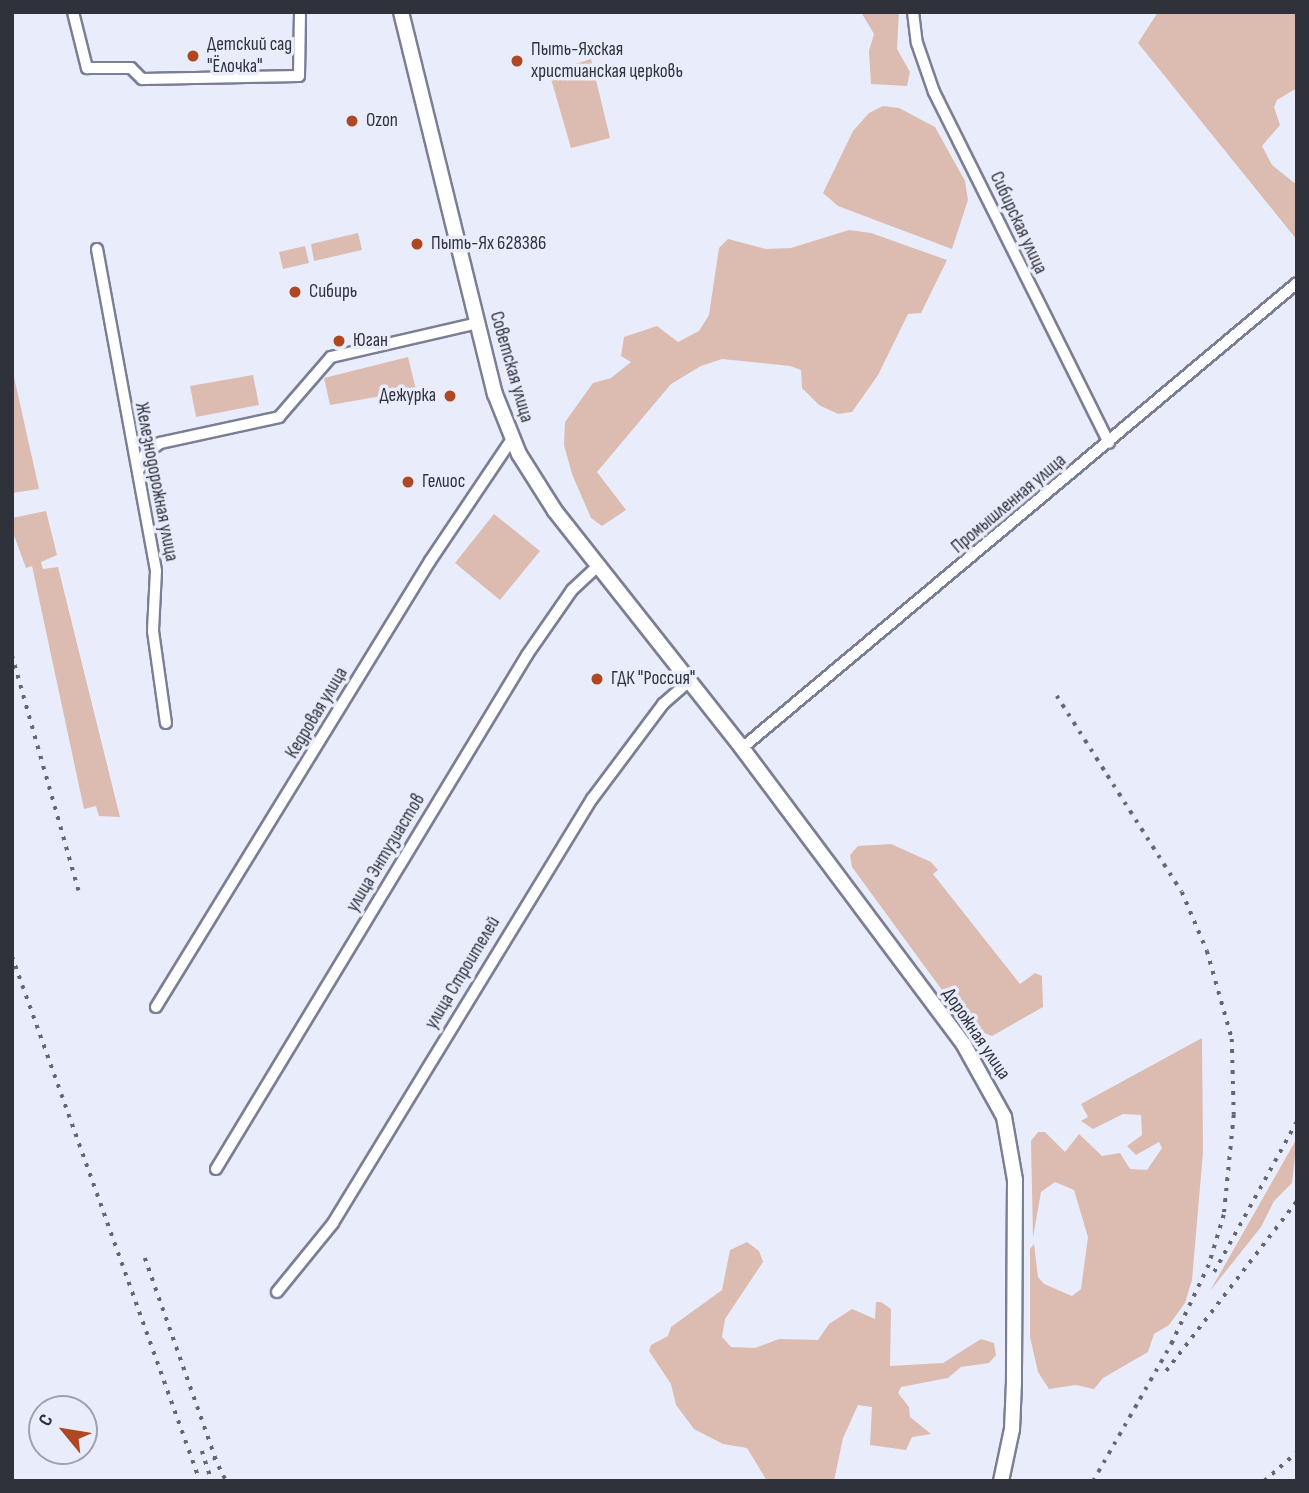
<!DOCTYPE html>
<html>
<head>
<meta charset="utf-8">
<style>
  body { margin:0 }
  #map { position:relative; width:1309px; height:1493px; overflow:hidden; background:#e9ecfb; font-family:"Sofia Sans Condensed",sans-serif }
  div>[style] { position:absolute }
  .green>* { inset:0; background:#dcbcb1 }
  .roads { filter:drop-shadow(2px 0 #7a7f95) drop-shadow(-2px 0 #7a7f95) drop-shadow(0 2px #7a7f95) drop-shadow(0 -2px #7a7f95) }
  .street>* { height:10px; margin:-5px; padding:0 5px; transform-origin:5px; border-radius:5px; background:#fff }
  .secondary>* { height:14px; margin:-7px; padding:0 7px; transform-origin:7px; border-radius:7px; background:#fff }
  .rail>* { height:3.5px; margin-top:-1.75px; transform-origin:0; background:repeating-linear-gradient(90deg,#646671 0 3.5px,transparent 0 10.5px) }
  .dots>* { width:19px; height:19px; translate:-50% -50%; box-sizing:border-box; border:4px solid #e9ecfb; border-radius:50% }
  span { translate:-50% -50%; white-space:nowrap; text-align:center; line-height:1.15; -webkit-text-stroke:7px #e9ecfb; paint-order:stroke }
  .poi-label { font-size:19px; color:#30323b }
  .left { translate:0 -50%; text-align:left }
  .right { translate:-100% -50%; text-align:right }
  .street-label { font-size:19px; color:#30323b }
  .frame { position:absolute; inset:0; border:14px solid #30323b; pointer-events:none }
  .north { position:absolute; left:28px; top:1395px; width:70px; height:70px; box-sizing:border-box; background:#e9ecfb; border:2px solid #9fa2ae; border-radius:50%; rotate:300deg; font-size:19px; font-weight:700; line-height:28px; text-align:center; color:#30323b }
  .north::after { content:''; display:block; margin:auto; width:24px; height:32px; background:#af4821; clip-path:polygon(50% 0,100% 100%,50% 72%,0 100%) }
</style>
</head>
<body>
<div id="map">
  <div class="green">
    <i style="clip-path:polygon(861px 12px,899px 12px,897px 49px,910px 72px,907px 86px,871px 84px,869px 51px,874px 34px)"></i>
    <i style="clip-path:polygon(1158px 12px,1297px 12px,1297px 88px,1277px 100px,1274px 107px,1280px 125px,1262px 146px,1272px 165px,1297px 185px,1297px 240px,1138px 43px)"></i>
    <i style="clip-path:polygon(591px 59px,610px 138px,571px 148px,549px 72px)"></i>
    <i style="clip-path:polygon(883px 106px,899px 108px,935px 127px,965px 181px,968px 200px,952px 249px,838px 206px,823px 193px,853px 131px,869px 113px)"></i>
    <i style="clip-path:polygon(849px 230px,871px 233px,947px 260px,921px 313px,908px 314px,878px 375px,852px 412px,838px 414px,819px 405px,802px 388px,801px 370px,790px 366px,722px 359px,701px 366px,671px 384px,597px 472px,626px 510px,602px 526px,591px 518px,572px 474px,564px 445px,565px 422px,593px 383px,611px 378px,631px 362px,621px 356px,624px 337px,657px 326px,678px 342px,699px 331px,709px 315px,719px 248px,728px 239px,766px 249px,791px 248px)"></i>
    <i style="clip-path:polygon(358px 233px,362px 250px,314px 261px,311px 244px)"></i>
    <i style="clip-path:polygon(305px 246px,309px 263px,283px 269px,279px 252px)"></i>
    <i style="clip-path:polygon(408px 357px,416px 390px,330px 405px,324px 378px)"></i>
    <i style="clip-path:polygon(12px 368px,39px 489px,12px 493px)"></i>
    <i style="clip-path:polygon(253px 375px,259px 405px,196px 417px,190px 386px)"></i>
    <i style="clip-path:polygon(46px 511px,57px 555px,41px 562px,43px 569px,58px 567px,120px 817px,99px 816px,96px 806px,84px 809px,32px 566px,26px 568px,12px 530px,12px 518px)"></i>
    <i style="clip-path:polygon(494px 514px,540px 551px,500px 600px,455px 563px)"></i>
    <i style="clip-path:polygon(891px 844px,931px 862px,938px 870px,933px 874px,1020px 984px,1035px 973px,1042px 976px,1043px 1007px,992px 1036px,969px 1027px,852px 867px,850px 855px,858px 846px)"></i>
    <i style="clip-path:polygon(1202px 1038px,1203px 1152px,1192px 1280px,1185px 1303px,1169px 1325px,1154px 1334px,1148px 1352px,1103px 1378px,1094px 1389px,1076px 1385px,1049px 1389px,1038px 1372px,1030px 1337px,1030px 1249px,1034px 1244px,1038px 1277px,1044px 1284px,1072px 1296px,1081px 1289px,1088px 1237px,1074px 1190px,1055px 1182px,1041px 1192px,1033px 1238px,1031px 1141px,1038px 1132px,1045px 1132px,1065px 1152px,1079px 1134px,1102px 1156px,1120px 1153px,1130px 1169px,1147px 1170px,1162px 1148px,1159px 1142px,1136px 1155px,1127px 1146px,1142px 1135px,1141px 1115px,1123px 1114px,1093px 1129px,1081px 1121px,1088px 1117px,1081px 1104px)"></i>
    <i style="clip-path:polygon(1297px 1138px,1292px 1183px,1274px 1201px,1261px 1227px,1210px 1291px)"></i>
    <i style="clip-path:polygon(747px 1242px,759px 1251px,763px 1262px,725px 1319px,722px 1337px,731px 1347px,755px 1348px,779px 1339px,818px 1340px,829px 1324px,852px 1309px,875px 1319px,876px 1302px,881px 1302px,891px 1309px,890px 1366px,943px 1363px,981px 1339px,994px 1343px,996px 1355px,989px 1363px,961px 1367px,948px 1378px,901px 1387px,898px 1393px,909px 1407px,910px 1417px,931px 1434px,912px 1437px,906px 1450px,870px 1445px,872px 1407px,858px 1405px,843px 1438px,834px 1481px,767px 1481px,747px 1448px,723px 1444px,694px 1429px,676px 1405px,671px 1384px,649px 1351px,651px 1345px,668px 1336px,671px 1327px,722px 1290px,730px 1250px)"></i>
  </div>
  <div class="roads">
    <div class="street">
      <i style="left:73px;top:12px;width:58px;rotate:76deg"></i>
      <i style="left:87px;top:68px;width:44px"></i>
      <i style="left:131px;top:68px;width:16px;rotate:45deg"></i>
      <i style="left:142px;top:79px;width:157px;rotate:-1.1deg"></i>
      <i style="left:299px;top:76px;width:64px;rotate:-89.1deg"></i>
      <i style="left:913px;top:12px;width:31px;rotate:83deg"></i>
      <i style="left:917px;top:43px;width:52px;rotate:70.9deg"></i>
      <i style="left:934px;top:92px;width:392px;rotate:63.5deg"></i>
      <i style="left:97px;top:249px;width:327px;rotate:79.6deg"></i>
      <i style="left:156px;top:571px;width:60px;rotate:92.9deg"></i>
      <i style="left:153px;top:631px;width:93px;rotate:82deg"></i>
      <i style="left:138px;top:472px;width:19px;rotate:-69deg"></i>
      <i style="left:145px;top:454px;width:19px;rotate:-36deg"></i>
      <i style="left:160px;top:443px;width:122px;rotate:-12.3deg"></i>
      <i style="left:279px;top:417px;width:79px;rotate:-49.1deg"></i>
      <i style="left:331px;top:357px;width:151px;rotate:-13deg"></i>
      <i style="left:742px;top:748px;width:724px;rotate:-39.96deg"></i>
      <i style="left:156px;top:1007px;width:523px;rotate:-58.44deg"></i>
      <i style="left:430px;top:561px;width:147px;rotate:-56.1deg"></i>
      <i style="left:216px;top:1169px;width:601px;rotate:-58.82deg"></i>
      <i style="left:527px;top:655px;width:79px;rotate:-55.3deg"></i>
      <i style="left:572px;top:590px;width:37px;rotate:-43deg"></i>
      <i style="left:277px;top:1292px;width:89px;rotate:-50.9deg"></i>
      <i style="left:333px;top:1223px;width:497px;rotate:-58.6deg"></i>
      <i style="left:592px;top:799px;width:119px;rotate:-53.2deg"></i>
      <i style="left:663px;top:704px;width:35px;rotate:-41deg"></i>
    </div>
    <div class="secondary">
      <i style="left:401px;top:12px;width:393px;rotate:76.2deg"></i>
      <i style="left:495px;top:394px;width:65px;rotate:68.2deg"></i>
      <i style="left:519px;top:454px;width:67px;rotate:57.7deg"></i>
      <i style="left:555px;top:511px;width:302px;rotate:51.7deg"></i>
      <i style="left:742px;top:748px;width:371px;rotate:53.2deg"></i>
      <i style="left:964px;top:1045px;width:82px;rotate:60.9deg"></i>
      <i style="left:1004px;top:1117px;width:64px;rotate:80.1deg"></i>
      <i style="left:1015px;top:1180px;width:202px;rotate:90.3deg"></i>
      <i style="left:1014px;top:1382px;width:47px;rotate:92.4deg"></i>
      <i style="left:1012px;top:1429px;width:53px;rotate:101.9deg"></i>
    </div>
  </div>
  <div class="rail">
    <i style="left:12px;top:655px;width:245px;rotate:74.2deg"></i>
    <i style="left:1057px;top:696px;width:232px;rotate:57.5deg"></i>
    <i style="left:1182px;top:892px;width:64px;rotate:67deg"></i>
    <i style="left:1207px;top:951px;width:91px;rotate:74.1deg"></i>
    <i style="left:1232px;top:1039px;width:76px;rotate:88.5deg"></i>
    <i style="left:1234px;top:1115px;width:100px;rotate:95.7deg"></i>
    <i style="left:1224px;top:1215px;width:52px;rotate:106.7deg"></i>
    <i style="left:1209px;top:1265px;width:91px;rotate:115.4deg"></i>
    <i style="left:12px;top:956px;width:558px;rotate:70.3deg"></i>
    <i style="left:145px;top:1258px;width:219px;rotate:70.6deg"></i>
    <i style="left:1214px;top:1272px;width:172px;rotate:-61.2deg"></i>
    <i style="left:1166px;top:1371px;width:215px;rotate:-52.4deg"></i>
    <i style="left:202px;top:1451px;width:32px;rotate:72deg"></i>
    <i style="left:214px;top:1457px;width:27px;rotate:63deg"></i>
    <i style="left:1093px;top:1481px;width:161px;rotate:-60.3deg"></i>
    <i style="left:1264px;top:1481px;width:44px;rotate:-41.3deg"></i>
  </div>
  <div class="dots">
    <i style="left:193px;top:56px;background:#af4821"></i>
    <i style="left:517px;top:61px;background:#af4821"></i>
    <i style="left:352px;top:121px;background:#af4821"></i>
    <i style="left:417px;top:244px;background:#af4821"></i>
    <i style="left:295px;top:292px;background:#af4821"></i>
    <i style="left:339px;top:341px;background:#af4821"></i>
    <i style="left:450px;top:396px;background:#af4821"></i>
    <i style="left:408px;top:482px;background:#af4821"></i>
    <i style="left:597px;top:679px;background:#af4821"></i>
  </div>
  <div class="poi-label">
    <span class="left" style="left:207px;top:56px">Детский сад<br>"Ёлочка"</span>
    <span class="left" style="left:531px;top:61px">Пыть-Яхская<br>христианская церковь</span>
    <span class="left" style="left:366px;top:121px">Ozon</span>
    <span class="left" style="left:431px;top:244px">Пыть-Ях 628386</span>
    <span class="left" style="left:309px;top:292px">Сибирь</span>
    <span class="left" style="left:353px;top:341px">Юган</span>
    <span class="right" style="left:436px;top:396px">Дежурка</span>
    <span class="left" style="left:422px;top:482px">Гелиос</span>
    <span class="left" style="left:611px;top:679px">ГДК "Россия"</span>
  </div>
  <div class="street-label">
    <span style="left:1018px;top:223px;rotate:65deg">Сибирская улица</span>
    <span style="left:511px;top:367px;rotate:74deg">Советская улица</span>
    <span style="left:156px;top:482px;rotate:79deg">Железнодорожная улица</span>
    <span style="left:1009px;top:504px;rotate:-40deg">Промышленная улица</span>
    <span style="left:317px;top:713px;rotate:-59deg">Кедровая улица</span>
    <span style="left:386px;top:853px;rotate:-59deg">улица Энтузиастов</span>
    <span style="left:463px;top:973px;rotate:-59deg">улица Строителей</span>
    <span style="left:976px;top:1034px;rotate:56deg">Дорожная улица</span>
  </div>
  <div class="frame"></div>
  <div class="north">С</div>
</div>
</body>
</html>
